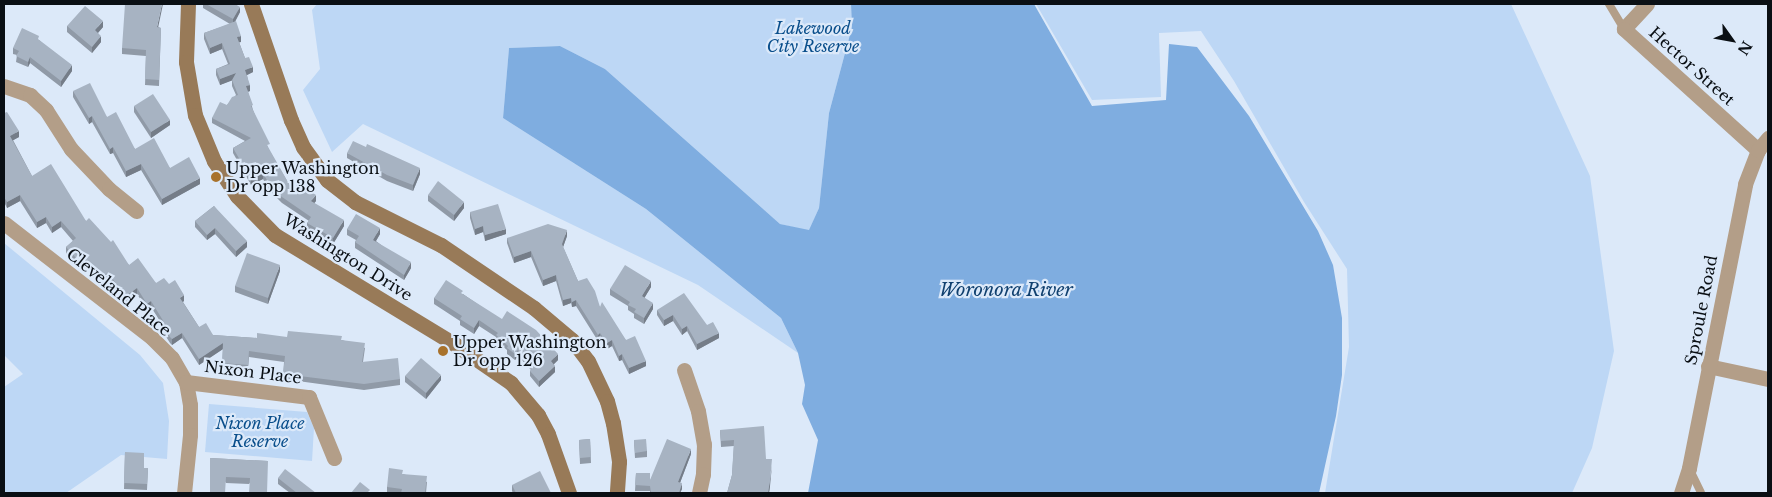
<!DOCTYPE html>
<html>
<head>
<meta charset="utf-8">
<style>
  body { margin:0 }
  #map { position:relative; width:1772px; height:497px; overflow:hidden; background:#dce9f9; font-family:"Libre Baskerville",serif }
  div>[style] { position:absolute }
  .green>* { inset:0; background:#bdd7f5 }
  .water>* { inset:0; background:#7fade0 }
  .lane>* { height:8px; margin:-4px; padding:0 4px; transform-origin:4px; border-radius:4px; background:#b39e88 }
  .street>* { height:15px; margin:-7.5px; padding:0 7.5px; transform-origin:7.5px; border-radius:7.5px; background:#b39e88 }
  .secondary>* { height:15px; margin:-7.5px; padding:0 7.5px; transform-origin:7.5px; border-radius:7.5px; background:#987a58 }
  .wall>* { inset:0; background:#909aa7 }
  .shaded-wall>* { inset:0; background:#757d88 }
  .building>* { inset:0; background:#a7b3c2 }
  .dots>* { width:14px; height:14px; translate:-50% -50%; box-sizing:border-box; border:2px solid #dce9f9; border-radius:50% }
  span { translate:-50% -50%; white-space:nowrap; text-align:center; line-height:1.15; -webkit-text-stroke:4.5px #dce9f9; paint-order:stroke }
  .park-label { font-size:16px; color:#094e8b; font-style:italic }
  .street-label { font-size:16px; color:#0a0f14 }
  .poi-label { font-size:16px; color:#0a0f14 }
  .left { translate:0 -50%; text-align:left }
  .water-label { font-size:18px; color:#10406f; font-style:italic }
  .frame { position:absolute; inset:0; border:5px solid #0a0f14; pointer-events:none }
  .north { position:absolute; left:1707px; top:15px; width:50px; height:50px; -webkit-text-stroke:4px #dce9f9; paint-order:stroke; rotate:122deg; font-size:14px; font-weight:700; line-height:20px; text-align:center; color:#0a0f14 }
  .north::after { content:''; display:block; margin:auto; width:18px; height:22px; background:#0a0f14; clip-path:polygon(50% 0,100% 100%,50% 72%,0 100%) }
</style>
</head>
<body>
<div id="map">
  <div class="green">
    <i style="clip-path:polygon(317px 4px,851px 4px,852px 27px,829px 113px,819px 208px,809px 231px,780px 224px,605px 69px,560px 46px,509px 48px,503px 118px,646px 209px,781px 318px,798px 353px,698px 285px,363px 124px,332px 152px,303px 90px,320px 69px,312px 10px)"></i>
    <i style="clip-path:polygon(1036px 4px,1511px 4px,1590px 176px,1614px 351px,1592px 448px,1572px 493px,1325px 493px,1349px 347px,1347px 269px,1304px 202px,1234px 81px,1201px 31px,1159px 33px,1161px 97px,1092px 100px)"></i>
    <i style="clip-path:polygon(4px 243px,140px 355px,163px 383px,169px 421px,167px 459px,121px 455px,66px 493px,4px 493px,4px 387px,23px 374px,4px 355px)"></i>
    <i style="clip-path:polygon(209px 404px,307px 412px,314px 428px,312px 461px,205px 452px)"></i>
  </div>
  <div class="water">
    <i style="clip-path:polygon(851px 4px,1034px 4px,1092px 106px,1166px 100px,1169px 44px,1197px 47px,1249px 116px,1318px 231px,1333px 265px,1342px 318px,1342px 375px,1336px 416px,1319px 493px,808px 493px,818px 440px,802px 404px,805px 385px,798px 353px,781px 318px,646px 209px,503px 118px,509px 48px,560px 46px,605px 69px,780px 224px,809px 230px,819px 208px,829px 113px,852px 27px)"></i>
  </div>
  <div class="lane">
    <i style="left:1609px;top:4px;width:29px;rotate:59deg"></i>
    <i style="left:1690px;top:470px;width:25px;rotate:64deg"></i>
  </div>
  <div class="street">
    <i style="left:1647px;top:4px;width:34px;rotate:133deg"></i>
    <i style="left:1624px;top:29px;width:181px;rotate:42.1deg"></i>
    <i style="left:4px;top:86px;width:28px;rotate:19deg"></i>
    <i style="left:30px;top:95px;width:22px;rotate:43deg"></i>
    <i style="left:46px;top:110px;width:46px;rotate:57.3deg"></i>
    <i style="left:71px;top:149px;width:55px;rotate:46.5deg"></i>
    <i style="left:109px;top:189px;width:35px;rotate:39deg"></i>
    <i style="left:4px;top:223px;width:187px;rotate:37.8deg"></i>
    <i style="left:152px;top:338px;width:28px;rotate:45deg"></i>
    <i style="left:172px;top:358px;width:28px;rotate:60deg"></i>
    <i style="left:186px;top:382px;width:23px;rotate:80deg"></i>
    <i style="left:190px;top:405px;width:30px;rotate:90deg"></i>
    <i style="left:190px;top:435px;width:58px;rotate:95.9deg"></i>
    <i style="left:1708px;top:366px;width:61px;rotate:12.2deg"></i>
    <i style="left:684px;top:370px;width:43px;rotate:71.1deg"></i>
    <i style="left:698px;top:411px;width:34px;rotate:80deg"></i>
    <i style="left:704px;top:444px;width:30px;rotate:92deg"></i>
    <i style="left:703px;top:474px;width:19px;rotate:102deg"></i>
    <i style="left:186px;top:382px;width:124px;rotate:7deg"></i>
    <i style="left:309px;top:397px;width:66px;rotate:67.7deg"></i>
    <i style="left:1681px;top:493px;width:26px;rotate:-72deg"></i>
    <i style="left:1689px;top:468px;width:289px;rotate:-78.8deg"></i>
    <i style="left:1745px;top:184px;width:36px;rotate:-69deg"></i>
    <i style="left:1758px;top:150px;width:16px;rotate:-50deg"></i>
  </div>
  <div class="secondary">
    <i style="left:188px;top:4px;width:58px;rotate:92deg"></i>
    <i style="left:186px;top:62px;width:54px;rotate:80.4deg"></i>
    <i style="left:195px;top:115px;width:50px;rotate:67.6deg"></i>
    <i style="left:214px;top:161px;width:42px;rotate:56.7deg"></i>
    <i style="left:237px;top:196px;width:54px;rotate:45.7deg"></i>
    <i style="left:275px;top:235px;width:212px;rotate:31.3deg"></i>
    <i style="left:456px;top:345px;width:67px;rotate:34.6deg"></i>
    <i style="left:511px;top:383px;width:42px;rotate:49.8deg"></i>
    <i style="left:538px;top:415px;width:21px;rotate:62deg"></i>
    <i style="left:548px;top:434px;width:63px;rotate:70.4deg"></i>
    <i style="left:251px;top:4px;width:123px;rotate:71deg"></i>
    <i style="left:291px;top:120px;width:30px;rotate:66deg"></i>
    <i style="left:303px;top:147px;width:41px;rotate:54deg"></i>
    <i style="left:327px;top:180px;width:36px;rotate:38deg"></i>
    <i style="left:355px;top:202px;width:96px;rotate:26.6deg"></i>
    <i style="left:441px;top:245px;width:112px;rotate:34.1deg"></i>
    <i style="left:534px;top:308px;width:50px;rotate:40.1deg"></i>
    <i style="left:572px;top:340px;width:26px;rotate:53deg"></i>
    <i style="left:588px;top:361px;width:44px;rotate:64.6deg"></i>
    <i style="left:607px;top:401px;width:23px;rotate:75deg"></i>
    <i style="left:613px;top:423px;width:39px;rotate:81deg"></i>
    <i style="left:619px;top:462px;width:31px;rotate:94deg"></i>
  </div>
  <div class="wall">
    <i style="clip-path:polygon(203px 4px,236px 4px,240px 12px,235px 22px,241px 42px,239px 42px,245px 58px,253px 72px,247px 75px,250px 91px,248px 92px,253px 110px,269px 150px,293px 191px,316px 201px,314px 203px,344px 226px,333px 244px,307px 229px,307px 223px,309px 221px,282px 203px,269px 190px,263px 179px,251px 185px,233px 153px,233px 148px,245px 141px,212px 123px,212px 118px,227px 105px,236px 95px,232px 86px,232px 80px,220px 85px,216px 75px,216px 69px,228px 64px,222px 49px,210px 54px,204px 39px,204px 33px,230px 24px,203px 8px)"></i>
    <i style="clip-path:polygon(67px 26px,103px 27px,98px 33px,101px 42px,92px 53px,67px 32px)"></i>
    <i style="clip-path:polygon(158px 27px,161px 28px,159px 86px,145px 85px,146px 56px,122px 54px,122px 48px)"></i>
    <i style="clip-path:polygon(39px 40px,72px 71px,61px 87px,30px 63px,28px 67px,16px 62px,17px 55px,13px 54px,13px 48px)"></i>
    <i style="clip-path:polygon(73px 91px,107px 117px,135px 149px,200px 184px,162px 205px,141px 170px,126px 177px,113px 153px,110px 154px,92px 122px,89px 124px,73px 97px)"></i>
    <i style="clip-path:polygon(134px 106px,170px 125px,151px 138px,134px 112px)"></i>
    <i style="clip-path:polygon(4px 113px,19px 137px,13px 140px,32px 176px,86px 221px,129px 265px,156px 283px,169px 284px,184px 301px,183px 302px,199px 327px,213px 335px,257px 338px,287px 337px,342px 340px,365px 348px,363px 362px,400px 379px,400px 385px,364px 390px,283px 379px,284px 362px,249px 357px,248px 371px,222px 369px,223px 349px,199px 365px,182px 338px,172px 345px,170px 343px,165px 335px,165px 329px,151px 307px,147px 309px,137px 294px,126px 302px,108px 278px,101px 283px,97px 276px,94px 278px,83px 260px,78px 266px,66px 253px,66px 247px,73px 241px,61px 227px,52px 233px,46px 223px,37px 228px,20px 201px,7px 208px,4px 202px)"></i>
    <i style="clip-path:polygon(347px 153px,420px 174px,413px 191px,387px 181px,347px 158px)"></i>
    <i style="clip-path:polygon(428px 195px,464px 208px,454px 221px,428px 201px)"></i>
    <i style="clip-path:polygon(214px 206px,247px 247px,236px 257px,215px 234px,207px 240px,195px 227px,195px 221px)"></i>
    <i style="clip-path:polygon(470px 212px,506px 234px,485px 241px,483px 232px,475px 235px,470px 218px)"></i>
    <i style="clip-path:polygon(347px 229px,380px 234px,376px 241px,411px 268px,404px 280px,355px 248px,355px 242px,356px 240px,347px 235px)"></i>
    <i style="clip-path:polygon(567px 236px,563px 247px,578px 281px,600px 307px,646px 366px,629px 374px,622px 360px,619px 361px,612px 346px,607px 349px,600px 339px,598px 341px,576px 306px,572px 307px,571px 303px,563px 306px,556px 281px,543px 286px,531px 257px,514px 263px,507px 243px,507px 238px)"></i>
    <i style="clip-path:polygon(280px 271px,268px 304px,235px 292px,235px 286px)"></i>
    <i style="clip-path:polygon(651px 287px,644px 298px,653px 309px,644px 324px,634px 318px,634px 314px,628px 310px,628px 306px,610px 295px,610px 289px)"></i>
    <i style="clip-path:polygon(463px 294px,558px 360px,554px 364px,555px 372px,539px 387px,530px 376px,530px 371px,531px 370px,518px 356px,515px 360px,507px 354px,507px 350px,496px 341px,496px 337px,479px 326px,474px 334px,460px 325px,460px 321px,434px 304px,434px 298px)"></i>
    <i style="clip-path:polygon(657px 310px,707px 325px,719px 338px,697px 350px,687px 331px,682px 335px,673px 321px,664px 326px,657px 315px)"></i>
    <i style="clip-path:polygon(405px 376px,441px 380px,426px 399px,405px 382px)"></i>
    <i style="clip-path:polygon(720px 430px,766px 459px,770px 486px,769px 493px,727px 493px,732px 475px,734px 446px,721px 447px)"></i>
    <i style="clip-path:polygon(590px 439px,591px 463px,580px 464px,579px 440px)"></i>
    <i style="clip-path:polygon(634px 440px,647px 451px,647px 457px,635px 458px)"></i>
    <i style="clip-path:polygon(125px 452px,144px 468px,148px 468px,147px 490px,124px 489px)"></i>
    <i style="clip-path:polygon(691px 454px,680px 483px,682px 489px,680px 493px,650px 493px,650px 491px,635px 491px,636px 473px,650px 480px)"></i>
    <i style="clip-path:polygon(210px 458px,268px 461px,249px 484px,226px 483px)"></i>
    <i style="clip-path:polygon(403px 474px,427px 482px,426px 493px,387px 493px,387px 487px)"></i>
    <i style="clip-path:polygon(278px 478px,316px 493px,290px 493px,278px 484px)"></i>
    <i style="clip-path:polygon(512px 485px,551px 493px,513px 493px,512px 491px)"></i>
  </div>
  <div class="shaded-wall">
    <i style="clip-path:polygon(162px 4px,163px 4px,157px 33px,157px 27px)"></i>
    <i style="clip-path:polygon(240px 7px,240px 12px,233px 25px,233px 19px)"></i>
    <i style="clip-path:polygon(103px 21px,103px 27px,95px 36px,95px 30px)"></i>
    <i style="clip-path:polygon(101px 36px,101px 42px,92px 53px,92px 47px)"></i>
    <i style="clip-path:polygon(241px 36px,241px 42px,237px 43px,237px 37px)"></i>
    <i style="clip-path:polygon(222px 43px,222px 49px,210px 54px,210px 48px)"></i>
    <i style="clip-path:polygon(30px 57px,30px 63px,28px 67px,28px 62px)"></i>
    <i style="clip-path:polygon(72px 65px,72px 71px,61px 87px,61px 81px)"></i>
    <i style="clip-path:polygon(253px 67px,253px 72px,245px 76px,245px 70px)"></i>
    <i style="clip-path:polygon(236px 73px,236px 79px,220px 85px,220px 79px)"></i>
    <i style="clip-path:polygon(250px 85px,250px 91px,246px 92px,246px 86px)"></i>
    <i style="clip-path:polygon(92px 116px,92px 122px,89px 124px,89px 118px)"></i>
    <i style="clip-path:polygon(170px 120px,170px 125px,151px 138px,151px 132px)"></i>
    <i style="clip-path:polygon(19px 131px,19px 137px,10px 142px,10px 136px)"></i>
    <i style="clip-path:polygon(113px 147px,113px 153px,110px 154px,110px 149px)"></i>
    <i style="clip-path:polygon(141px 164px,141px 170px,126px 177px,126px 171px)"></i>
    <i style="clip-path:polygon(420px 168px,420px 174px,413px 191px,413px 185px)"></i>
    <i style="clip-path:polygon(263px 173px,263px 179px,251px 185px,251px 179px)"></i>
    <i style="clip-path:polygon(200px 178px,200px 184px,162px 205px,162px 199px)"></i>
    <i style="clip-path:polygon(20px 195px,20px 201px,7px 208px,7px 202px)"></i>
    <i style="clip-path:polygon(316px 195px,316px 201px,311px 207px,311px 201px)"></i>
    <i style="clip-path:polygon(464px 202px,464px 208px,454px 221px,454px 215px)"></i>
    <i style="clip-path:polygon(46px 217px,46px 223px,37px 228px,37px 222px)"></i>
    <i style="clip-path:polygon(344px 220px,344px 226px,333px 244px,333px 238px)"></i>
    <i style="clip-path:polygon(61px 221px,61px 227px,52px 233px,52px 227px)"></i>
    <i style="clip-path:polygon(483px 226px,483px 232px,475px 235px,475px 229px)"></i>
    <i style="clip-path:polygon(215px 228px,215px 234px,207px 240px,207px 235px)"></i>
    <i style="clip-path:polygon(380px 228px,380px 234px,373px 246px,373px 240px)"></i>
    <i style="clip-path:polygon(506px 229px,506px 234px,485px 241px,485px 235px)"></i>
    <i style="clip-path:polygon(567px 230px,567px 236px,562px 250px,562px 244px)"></i>
    <i style="clip-path:polygon(247px 241px,247px 247px,236px 257px,236px 251px)"></i>
    <i style="clip-path:polygon(531px 251px,531px 257px,514px 263px,514px 257px)"></i>
    <i style="clip-path:polygon(83px 255px,83px 260px,78px 266px,78px 260px)"></i>
    <i style="clip-path:polygon(411px 262px,411px 268px,404px 280px,404px 275px)"></i>
    <i style="clip-path:polygon(280px 265px,280px 271px,268px 304px,268px 298px)"></i>
    <i style="clip-path:polygon(97px 270px,97px 276px,94px 278px,94px 272px)"></i>
    <i style="clip-path:polygon(108px 273px,108px 278px,101px 283px,101px 277px)"></i>
    <i style="clip-path:polygon(556px 275px,556px 281px,543px 286px,543px 280px)"></i>
    <i style="clip-path:polygon(651px 281px,651px 287px,642px 302px,642px 296px)"></i>
    <i style="clip-path:polygon(137px 288px,137px 294px,126px 302px,126px 296px)"></i>
    <i style="clip-path:polygon(184px 295px,184px 301px,180px 303px,180px 298px)"></i>
    <i style="clip-path:polygon(571px 298px,571px 303px,563px 306px,563px 300px)"></i>
    <i style="clip-path:polygon(576px 300px,576px 306px,572px 307px,572px 302px)"></i>
    <i style="clip-path:polygon(151px 301px,151px 307px,147px 309px,147px 304px)"></i>
    <i style="clip-path:polygon(653px 303px,653px 309px,644px 324px,644px 318px)"></i>
    <i style="clip-path:polygon(673px 315px,673px 321px,664px 326px,664px 320px)"></i>
    <i style="clip-path:polygon(479px 320px,479px 326px,474px 334px,474px 328px)"></i>
    <i style="clip-path:polygon(687px 326px,687px 331px,682px 335px,682px 329px)"></i>
    <i style="clip-path:polygon(182px 333px,182px 338px,172px 345px,172px 339px)"></i>
    <i style="clip-path:polygon(600px 333px,600px 339px,598px 341px,598px 335px)"></i>
    <i style="clip-path:polygon(719px 333px,719px 338px,697px 350px,697px 344px)"></i>
    <i style="clip-path:polygon(612px 340px,612px 346px,607px 349px,607px 343px)"></i>
    <i style="clip-path:polygon(223px 343px,223px 349px,199px 365px,199px 359px)"></i>
    <i style="clip-path:polygon(518px 350px,518px 356px,515px 360px,515px 354px)"></i>
    <i style="clip-path:polygon(558px 354px,558px 360px,551px 367px,551px 361px)"></i>
    <i style="clip-path:polygon(622px 354px,622px 360px,619px 361px,619px 356px)"></i>
    <i style="clip-path:polygon(646px 361px,646px 366px,629px 374px,629px 368px)"></i>
    <i style="clip-path:polygon(555px 366px,555px 372px,539px 387px,539px 381px)"></i>
    <i style="clip-path:polygon(441px 375px,441px 380px,426px 399px,426px 393px)"></i>
    <i style="clip-path:polygon(691px 449px,691px 454px,678px 488px,678px 482px)"></i>
    <i style="clip-path:polygon(772px 465px,770px 486px,769px 493px,768px 493px)"></i>
    <i style="clip-path:polygon(682px 483px,682px 489px,680px 493px,679px 493px)"></i>
  </div>
  <div class="building">
    <i style="clip-path:polygon(125px 4px,162px 4px,157px 27px,161px 28px,159px 80px,145px 79px,146px 50px,122px 48px)"></i>
    <i style="clip-path:polygon(206px 4px,235px 4px,240px 7px,233px 19px)"></i>
    <i style="clip-path:polygon(85px 6px,103px 21px,95px 30px,101px 36px,92px 47px,67px 26px)"></i>
    <i style="clip-path:polygon(236px 21px,241px 36px,237px 37px,245px 58px,249px 57px,253px 67px,245px 70px,250px 85px,246px 86px,253px 105px,251px 106px,270px 144px,267px 145px,293px 191px,298px 183px,316px 195px,311px 201px,344px 220px,333px 238px,307px 223px,311px 217px,282px 197px,269px 184px,263px 173px,251px 179px,233px 148px,251px 138px,212px 118px,220px 102px,227px 105px,232px 97px,238px 95px,232px 80px,236px 73px,220px 79px,216px 69px,230px 64px,222px 43px,210px 48px,204px 33px)"></i>
    <i style="clip-path:polygon(22px 28px,39px 36px,38px 39px,72px 65px,61px 81px,30px 57px,28px 62px,16px 56px,19px 51px,13px 48px)"></i>
    <i style="clip-path:polygon(90px 83px,107px 117px,116px 112px,135px 149px,154px 138px,170px 168px,189px 157px,200px 178px,162px 199px,141px 164px,126px 171px,113px 147px,110px 149px,92px 116px,89px 118px,73px 91px)"></i>
    <i style="clip-path:polygon(153px 94px,170px 120px,151px 132px,134px 106px)"></i>
    <i style="clip-path:polygon(7px 112px,19px 131px,10px 136px,32px 176px,51px 164px,86px 221px,89px 218px,111px 242px,113px 240px,129px 265px,138px 258px,156px 283px,164px 278px,169px 284px,175px 280px,184px 295px,180px 298px,199px 327px,206px 323px,213px 335px,257px 338px,257px 333px,287px 337px,288px 331px,342px 336px,341px 340px,365px 343px,362px 362px,398px 358px,400px 379px,364px 384px,283px 374px,285px 356px,249px 351px,248px 365px,222px 363px,223px 343px,199px 359px,182px 333px,172px 339px,170px 337px,165px 329px,167px 327px,151px 301px,147px 304px,137px 288px,126px 296px,108px 273px,101px 277px,97px 270px,94px 272px,83px 255px,78px 260px,66px 247px,76px 238px,61px 221px,52px 227px,46px 217px,37px 222px,20px 195px,7px 202px,4px 197px,4px 113px)"></i>
    <i style="clip-path:polygon(353px 141px,366px 147px,367px 144px,420px 168px,413px 185px,387px 175px,347px 153px)"></i>
    <i style="clip-path:polygon(438px 181px,464px 202px,454px 215px,428px 195px)"></i>
    <i style="clip-path:polygon(498px 204px,506px 229px,485px 235px,483px 226px,475px 229px,470px 212px)"></i>
    <i style="clip-path:polygon(214px 206px,247px 241px,236px 251px,215px 228px,207px 235px,195px 221px)"></i>
    <i style="clip-path:polygon(356px 214px,380px 228px,373px 240px,411px 262px,404px 275px,355px 242px,359px 236px,347px 229px)"></i>
    <i style="clip-path:polygon(548px 224px,567px 230px,562px 244px,578px 281px,587px 278px,595px 291px,600px 307px,602px 302px,626px 340px,635px 336px,646px 361px,629px 368px,622px 354px,619px 356px,612px 340px,607px 343px,600px 333px,598px 335px,576px 300px,572px 302px,571px 298px,563px 300px,556px 275px,543px 280px,531px 251px,514px 257px,507px 238px)"></i>
    <i style="clip-path:polygon(247px 253px,280px 265px,268px 298px,235px 286px)"></i>
    <i style="clip-path:polygon(625px 265px,651px 281px,642px 296px,653px 303px,644px 318px,634px 312px,636px 309px,628px 305px,630px 302px,610px 289px)"></i>
    <i style="clip-path:polygon(446px 280px,463px 291px,461px 293px,502px 319px,507px 311px,536px 330px,558px 354px,551px 361px,555px 366px,539px 381px,530px 371px,533px 367px,518px 350px,515px 354px,507px 348px,508px 346px,496px 335px,498px 333px,479px 320px,474px 328px,460px 319px,462px 316px,434px 298px)"></i>
    <i style="clip-path:polygon(684px 293px,707px 325px,713px 322px,719px 333px,697px 344px,687px 326px,682px 329px,673px 315px,664px 320px,657px 310px)"></i>
    <i style="clip-path:polygon(421px 358px,441px 375px,426px 393px,405px 376px)"></i>
    <i style="clip-path:polygon(764px 426px,766px 459px,772px 459px,770px 481px,768px 493px,727px 493px,732px 475px,734px 440px,721px 441px,720px 430px)"></i>
    <i style="clip-path:polygon(590px 439px,591px 457px,580px 458px,579px 440px)"></i>
    <i style="clip-path:polygon(646px 439px,647px 451px,635px 453px,634px 440px)"></i>
    <i style="clip-path:polygon(667px 439px,691px 449px,678px 482px,682px 483px,679px 493px,651px 493px,650px 486px,635px 485px,636px 473px,650px 473px,650px 480px)"></i>
    <i style="clip-path:polygon(125px 452px,144px 453px,144px 468px,148px 468px,147px 484px,124px 483px)"></i>
    <i style="clip-path:polygon(210px 458px,268px 461px,267px 493px,249px 493px,250px 478px,226px 477px,225px 493px,210px 493px)"></i>
    <i style="clip-path:polygon(389px 468px,403px 470px,402px 474px,427px 476px,425px 493px,401px 493px,402px 489px,387px 487px)"></i>
    <i style="clip-path:polygon(285px 469px,316px 493px,297px 493px,278px 478px)"></i>
    <i style="clip-path:polygon(540px 471px,551px 493px,516px 493px,512px 485px)"></i>
    <i style="clip-path:polygon(360px 482px,370px 490px,367px 493px,351px 493px)"></i>
  </div>
  <div class="dots">
    <i style="left:216px;top:177px;background:#a8722c"></i>
    <i style="left:443px;top:351px;background:#a8722c"></i>
  </div>
  <div class="park-label">
    <span style="left:813px;top:37px">Lakewood<br>City Reserve</span>
    <span style="left:260px;top:432px">Nixon Place<br>Reserve</span>
  </div>
  <div class="street-label">
    <span style="left:1692px;top:66px;rotate:42deg">Hector Street</span>
    <span style="left:348px;top:257px;rotate:32deg">Washington Drive</span>
    <span style="left:119px;top:292px;rotate:39deg">Cleveland Place</span>
    <span style="left:1701px;top:310px;rotate:-79deg">Sproule Road</span>
    <span style="left:253px;top:372px;rotate:7deg">Nixon Place</span>
  </div>
  <div class="poi-label">
    <span class="left" style="left:226px;top:177px">Upper Washington<br>Dr opp 138</span>
    <span class="left" style="left:453px;top:351px">Upper Washington<br>Dr opp 126</span>
  </div>
  <div class="water-label">
    <span style="left:1006px;top:290px">Woronora River</span>
  </div>
  <div class="frame"></div>
  <div class="north">N</div>
</div>
</body>
</html>
